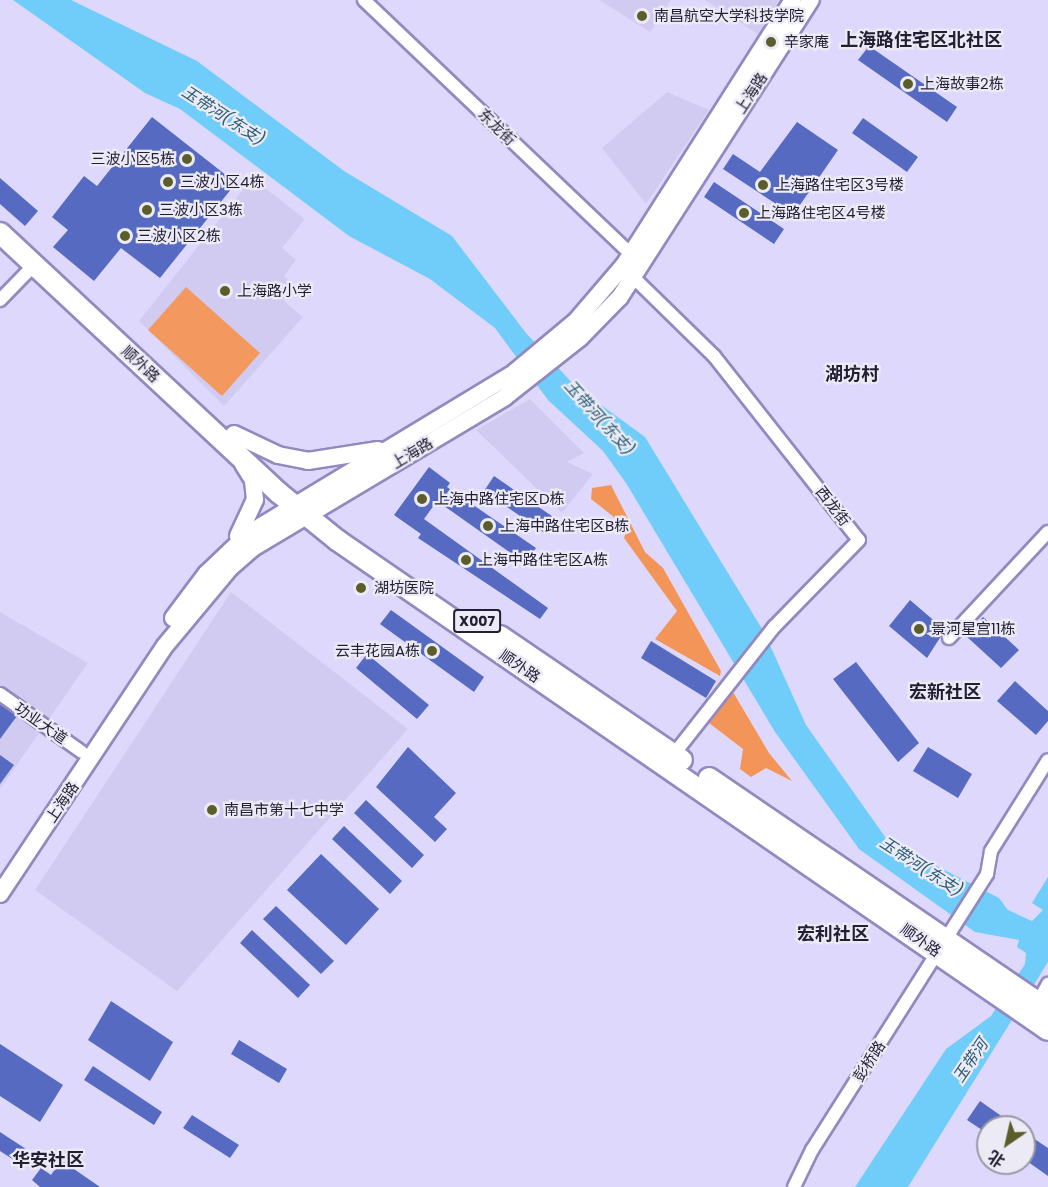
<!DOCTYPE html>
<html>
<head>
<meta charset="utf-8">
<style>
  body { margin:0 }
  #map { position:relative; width:1048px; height:1187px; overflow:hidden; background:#ded9fc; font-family:Poppins,"Noto Sans SC",sans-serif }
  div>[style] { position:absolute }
  .built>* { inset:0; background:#d1cbf2 }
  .green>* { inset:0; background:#f3985f }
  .forest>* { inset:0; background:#f39559 }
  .water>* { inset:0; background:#70cdfa }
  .building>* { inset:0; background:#566ac1 }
  .roads { filter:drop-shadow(2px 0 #928abf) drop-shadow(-2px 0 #928abf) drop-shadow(0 2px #928abf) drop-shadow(0 -2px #928abf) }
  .minor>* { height:12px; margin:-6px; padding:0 6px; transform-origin:6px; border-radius:6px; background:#fff }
  .secondary>* { height:16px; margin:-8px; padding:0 8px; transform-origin:8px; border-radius:8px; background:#fff }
  .primary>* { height:20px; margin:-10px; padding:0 10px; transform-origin:10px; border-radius:10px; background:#fff }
  .dots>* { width:16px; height:16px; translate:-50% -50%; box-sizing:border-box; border:3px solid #ebeaf5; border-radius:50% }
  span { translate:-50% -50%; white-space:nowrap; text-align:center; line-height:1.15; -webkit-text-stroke:4.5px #ebeaf5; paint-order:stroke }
  .shield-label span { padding:2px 4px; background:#ebeaf5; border:2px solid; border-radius:4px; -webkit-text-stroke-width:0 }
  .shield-label { font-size:14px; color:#221e33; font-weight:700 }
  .poi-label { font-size:15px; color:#221e33 }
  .left { translate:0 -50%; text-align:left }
  .right { translate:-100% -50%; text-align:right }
  .street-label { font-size:15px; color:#221e33 }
  .water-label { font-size:16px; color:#295c73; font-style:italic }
  .quarter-label { font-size:18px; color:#221e33; font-weight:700 }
  .north { position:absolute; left:976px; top:1115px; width:60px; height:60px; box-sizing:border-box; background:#ebeaf5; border:2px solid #9b98a7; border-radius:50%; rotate:214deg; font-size:16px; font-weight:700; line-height:24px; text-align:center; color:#221e33 }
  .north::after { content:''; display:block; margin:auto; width:21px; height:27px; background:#5b5e2b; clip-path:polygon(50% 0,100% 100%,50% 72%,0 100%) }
</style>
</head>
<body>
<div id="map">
  <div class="built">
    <i style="clip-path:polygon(599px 0,671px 0,650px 32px)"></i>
    <i style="clip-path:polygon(705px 0,779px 0,758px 34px)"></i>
    <i style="clip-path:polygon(667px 92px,709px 110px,646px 204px,602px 148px)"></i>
    <i style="clip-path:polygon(252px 178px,305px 219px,282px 248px,296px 260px,284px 276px,291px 282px,284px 301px,303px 317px,224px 406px,139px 321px)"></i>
    <i style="clip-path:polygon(530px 399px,584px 453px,567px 462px,593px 474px,562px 513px,476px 430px)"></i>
    <i style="clip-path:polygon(231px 592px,408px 729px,177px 991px,35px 890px)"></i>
    <i style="clip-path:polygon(0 612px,88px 663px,0 789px)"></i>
  </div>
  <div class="green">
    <i style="clip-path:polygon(186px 287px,260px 353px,222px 396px,148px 330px)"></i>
  </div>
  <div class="forest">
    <i style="clip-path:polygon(611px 485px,645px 552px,663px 568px,721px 671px,720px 676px,655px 639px,677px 611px,624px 538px,628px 528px,591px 499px,592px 488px)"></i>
    <i style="clip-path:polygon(733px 692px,769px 753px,792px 781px,766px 768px,751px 777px,740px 769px,743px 749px,709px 723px)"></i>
  </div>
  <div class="water">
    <i style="clip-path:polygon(13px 0,71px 0,197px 61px,344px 171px,452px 236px,526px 333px,575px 386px,645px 437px,764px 632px,806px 725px,888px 841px,999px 898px,1008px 910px,1032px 921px,1043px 910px,1032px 903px,1048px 877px,1048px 962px,908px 1187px,855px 1187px,946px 1049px,991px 1016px,1025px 964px,1026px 953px,1017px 947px,1019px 940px,975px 932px,859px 849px,775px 732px,626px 483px,603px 451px,548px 400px,495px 328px,430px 279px,349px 236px,180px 109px,145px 93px)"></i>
  </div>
  <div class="building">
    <i style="clip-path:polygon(869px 46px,957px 107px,947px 122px,858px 60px)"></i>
    <i style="clip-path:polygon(152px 117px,236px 183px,160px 278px,121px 248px,94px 281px,53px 247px,68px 230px,52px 217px,84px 176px,97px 186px)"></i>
    <i style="clip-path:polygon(863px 118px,918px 157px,907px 172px,852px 133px)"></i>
    <i style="clip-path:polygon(797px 122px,838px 150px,793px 215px,723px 169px,733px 154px,760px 172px)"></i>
    <i style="clip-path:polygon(0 178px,38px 211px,25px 226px,0 204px)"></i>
    <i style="clip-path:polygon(714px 182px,784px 229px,774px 244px,704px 197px)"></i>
    <i style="clip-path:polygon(429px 467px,450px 483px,447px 487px,536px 548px,525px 563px,437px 501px,424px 519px,548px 608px,540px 619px,418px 538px,421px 534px,394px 515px)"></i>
    <i style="clip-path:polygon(494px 476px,556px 519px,546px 534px,484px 491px)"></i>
    <i style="clip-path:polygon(910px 600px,945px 630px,927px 658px,889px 626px)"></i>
    <i style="clip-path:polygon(391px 610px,484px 677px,474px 692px,380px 624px)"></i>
    <i style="clip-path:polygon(983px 617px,1019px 650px,1001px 668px,966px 636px)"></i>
    <i style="clip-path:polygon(651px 641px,716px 681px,706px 698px,641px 658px)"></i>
    <i style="clip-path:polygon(367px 654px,429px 705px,417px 719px,356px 668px)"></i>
    <i style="clip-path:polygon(856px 662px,919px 743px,898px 762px,833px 679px)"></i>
    <i style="clip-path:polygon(1015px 681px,1048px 711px,1048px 721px,1036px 735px,997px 701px)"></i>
    <i style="clip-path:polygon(0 704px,17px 716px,0 739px)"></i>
    <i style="clip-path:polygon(408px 747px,456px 793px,434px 817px,447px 829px,435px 842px,376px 787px)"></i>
    <i style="clip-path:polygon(928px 747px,972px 774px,958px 798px,913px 771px)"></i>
    <i style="clip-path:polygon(0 755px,14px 765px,0 784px)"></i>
    <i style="clip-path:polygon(366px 800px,424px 855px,412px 868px,354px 813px)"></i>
    <i style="clip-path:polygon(344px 826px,402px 881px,390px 894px,332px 839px)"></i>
    <i style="clip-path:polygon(321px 854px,379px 909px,346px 945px,287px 890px)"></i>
    <i style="clip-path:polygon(276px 906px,334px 961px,321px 974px,263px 919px)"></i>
    <i style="clip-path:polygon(252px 930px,310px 985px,298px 998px,240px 943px)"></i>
    <i style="clip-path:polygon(111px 1001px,173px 1042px,150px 1081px,88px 1040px)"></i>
    <i style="clip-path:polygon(239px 1040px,287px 1069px,279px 1083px,231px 1054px)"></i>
    <i style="clip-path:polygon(0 1044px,63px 1085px,40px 1122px,0 1096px)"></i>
    <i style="clip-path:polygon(93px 1066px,162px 1112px,154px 1125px,84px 1080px)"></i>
    <i style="clip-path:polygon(980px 1101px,1017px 1127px,988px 1127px,988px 1134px,967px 1120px)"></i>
    <i style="clip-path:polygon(192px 1115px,239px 1145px,230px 1158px,183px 1128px)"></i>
    <i style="clip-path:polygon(0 1132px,26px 1149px,17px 1162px,0 1151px)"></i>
    <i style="clip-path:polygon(1024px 1132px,1048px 1148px,1048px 1176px,1024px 1159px)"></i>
    <i style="clip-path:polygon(61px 1160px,100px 1187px,40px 1187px,32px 1180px,41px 1168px,51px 1175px)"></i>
  </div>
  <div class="roads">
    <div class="minor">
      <i style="left:364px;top:0;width:369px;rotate:43.6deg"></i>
      <i style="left:633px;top:277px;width:113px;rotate:44.3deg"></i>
      <i style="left:714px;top:356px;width:234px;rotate:51.8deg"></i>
      <i style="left:859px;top:540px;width:122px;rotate:134.3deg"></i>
      <i style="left:774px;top:627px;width:168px;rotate:128.2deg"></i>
      <i style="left:0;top:300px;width:49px;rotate:-45.8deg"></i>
      <i style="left:949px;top:638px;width:145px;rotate:-47deg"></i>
      <i style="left:0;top:694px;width:100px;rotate:35.3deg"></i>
      <i style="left:1038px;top:1002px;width:21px;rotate:-61deg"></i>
      <i style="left:794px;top:1187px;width:41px;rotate:-64.1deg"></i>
      <i style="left:812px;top:1150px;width:327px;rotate:-57.6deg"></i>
      <i style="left:987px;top:874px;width:23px;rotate:-80deg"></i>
      <i style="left:991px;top:851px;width:107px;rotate:-57.9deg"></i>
    </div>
    <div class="secondary">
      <i style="left:234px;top:434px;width:49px;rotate:25.5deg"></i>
      <i style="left:278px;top:455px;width:31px;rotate:11deg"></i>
      <i style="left:308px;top:461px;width:71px;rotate:-8.9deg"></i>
      <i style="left:238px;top:536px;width:40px;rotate:-65deg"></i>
      <i style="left:255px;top:500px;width:20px;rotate:-96deg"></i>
      <i style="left:253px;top:480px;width:19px;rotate:-122deg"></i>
      <i style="left:173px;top:618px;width:55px;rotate:-53.1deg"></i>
      <i style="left:206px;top:574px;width:58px;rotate:-43.6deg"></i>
      <i style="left:248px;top:534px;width:312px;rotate:-31.2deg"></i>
      <i style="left:515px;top:372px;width:80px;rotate:-39.9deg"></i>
      <i style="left:576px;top:321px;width:74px;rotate:-49.4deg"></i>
      <i style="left:624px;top:265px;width:314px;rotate:-57.5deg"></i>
      <i style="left:0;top:894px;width:296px;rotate:-56.4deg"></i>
      <i style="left:164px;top:647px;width:103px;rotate:-50.1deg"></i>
      <i style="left:230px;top:568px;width:30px;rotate:-41deg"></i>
      <i style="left:253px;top:548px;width:294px;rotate:-30.9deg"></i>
      <i style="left:505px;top:397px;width:95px;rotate:-38.2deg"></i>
      <i style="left:580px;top:338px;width:57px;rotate:-45.7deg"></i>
      <i style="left:620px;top:297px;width:353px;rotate:-57.3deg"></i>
    </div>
    <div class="primary">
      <i style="left:0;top:233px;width:381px;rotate:43deg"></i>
      <i style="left:279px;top:493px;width:75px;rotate:39deg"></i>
      <i style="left:337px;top:540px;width:863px;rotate:34.57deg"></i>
      <i style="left:500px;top:636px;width:220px;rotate:34.3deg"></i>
      <i style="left:709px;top:778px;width:410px;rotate:34.3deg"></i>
    </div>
  </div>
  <div class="dots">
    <i style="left:642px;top:16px;background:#5b5e2b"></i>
    <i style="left:771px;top:42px;background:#5b5e2b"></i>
    <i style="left:908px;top:84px;background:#5b5e2b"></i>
    <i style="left:187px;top:159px;background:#5b5e2b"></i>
    <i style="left:168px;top:182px;background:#5b5e2b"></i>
    <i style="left:763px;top:185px;background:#5b5e2b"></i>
    <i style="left:147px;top:210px;background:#5b5e2b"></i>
    <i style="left:744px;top:213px;background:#5b5e2b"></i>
    <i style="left:125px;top:236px;background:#5b5e2b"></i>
    <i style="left:225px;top:291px;background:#5b5e2b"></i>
    <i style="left:422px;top:499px;background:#5b5e2b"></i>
    <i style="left:488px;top:526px;background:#5b5e2b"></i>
    <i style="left:466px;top:560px;background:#5b5e2b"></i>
    <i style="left:361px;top:588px;background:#5b5e2b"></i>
    <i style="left:919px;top:629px;background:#5b5e2b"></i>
    <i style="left:432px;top:651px;background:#5b5e2b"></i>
    <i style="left:212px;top:810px;background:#5b5e2b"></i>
  </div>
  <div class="shield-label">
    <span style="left:477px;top:621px">X007</span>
  </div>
  <div class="poi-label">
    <span class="left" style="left:654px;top:16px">南昌航空大学科技学院</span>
    <span class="left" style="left:784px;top:42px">辛家庵</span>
    <span class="left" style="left:920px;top:84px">上海故事2栋</span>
    <span class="right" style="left:175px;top:159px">三波小区5栋</span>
    <span class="left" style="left:180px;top:182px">三波小区4栋</span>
    <span class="left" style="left:775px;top:185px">上海路住宅区3号楼</span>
    <span class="left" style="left:159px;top:210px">三波小区3栋</span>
    <span class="left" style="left:756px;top:213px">上海路住宅区4号楼</span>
    <span class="left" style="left:137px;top:236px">三波小区2栋</span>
    <span class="left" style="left:237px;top:291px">上海路小学</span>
    <span class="left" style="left:434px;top:499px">上海中路住宅区D栋</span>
    <span class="left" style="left:500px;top:526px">上海中路住宅区B栋</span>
    <span class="left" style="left:478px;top:560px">上海中路住宅区A栋</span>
    <span class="left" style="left:374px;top:588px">湖坊医院</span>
    <span class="left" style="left:931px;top:629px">景河星宫11栋</span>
    <span class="right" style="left:420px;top:651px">云丰花园A栋</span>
    <span class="left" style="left:224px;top:810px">南昌市第十七中学</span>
  </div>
  <div class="street-label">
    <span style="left:751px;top:93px;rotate:-57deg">上海路</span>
    <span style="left:497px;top:127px;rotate:44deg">东龙街</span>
    <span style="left:141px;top:364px;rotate:43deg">顺外路</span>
    <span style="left:412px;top:453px;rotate:-31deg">上海路</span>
    <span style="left:833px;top:506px;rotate:52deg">西龙街</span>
    <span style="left:520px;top:666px;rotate:34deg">顺外路</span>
    <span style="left:41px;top:723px;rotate:35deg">功业大道</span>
    <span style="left:62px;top:802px;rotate:-56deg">上海路</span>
    <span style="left:921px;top:940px;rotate:35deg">顺外路</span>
    <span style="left:869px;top:1061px;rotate:-57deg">彭桥路</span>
  </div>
  <div class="water-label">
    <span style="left:223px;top:116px;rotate:33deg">玉带河(东支)</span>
    <span style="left:599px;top:418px;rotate:48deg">玉带河(东支)</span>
    <span style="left:921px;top:867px;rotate:33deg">玉带河(东支)</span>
    <span style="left:971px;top:1061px;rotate:-56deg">玉带河</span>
  </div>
  <div class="quarter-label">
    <span style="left:921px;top:40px">上海路住宅区北社区</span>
    <span style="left:852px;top:374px">湖坊村</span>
    <span style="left:945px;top:692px">宏新社区</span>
    <span style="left:833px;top:934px">宏利社区</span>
    <span style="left:48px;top:1160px">华安社区</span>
  </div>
  <div class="north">北</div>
</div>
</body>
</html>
